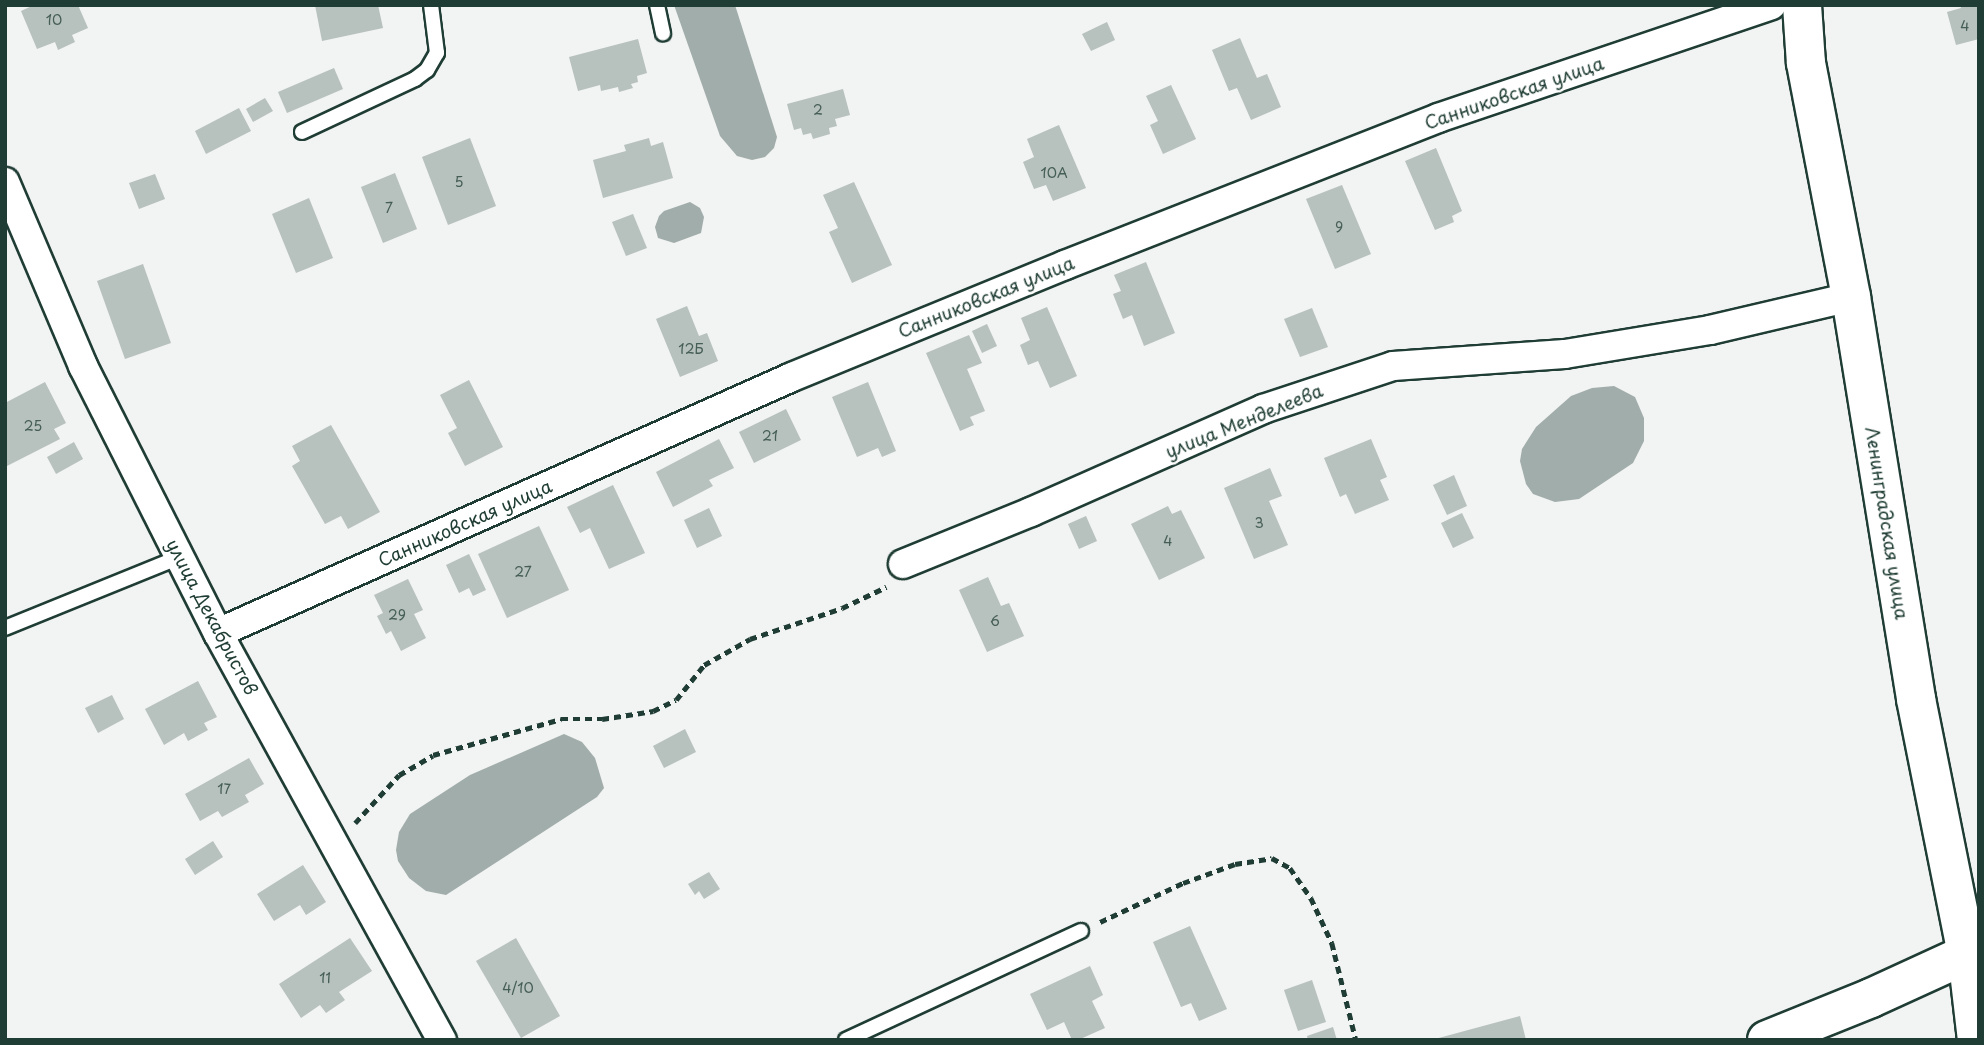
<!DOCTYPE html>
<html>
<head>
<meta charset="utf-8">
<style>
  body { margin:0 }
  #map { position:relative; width:1984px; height:1045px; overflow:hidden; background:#f2f3f3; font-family:"Playpen Sans",sans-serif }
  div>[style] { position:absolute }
  .water>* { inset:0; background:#a1adaa }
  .building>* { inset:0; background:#b7c1bd }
  .path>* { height:4.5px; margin-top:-2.25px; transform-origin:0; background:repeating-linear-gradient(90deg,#1f3d34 0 7px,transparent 0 12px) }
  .roads { filter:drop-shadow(2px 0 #1f3d34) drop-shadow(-2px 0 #1f3d34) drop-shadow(0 2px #1f3d34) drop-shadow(0 -2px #1f3d34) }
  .lane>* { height:14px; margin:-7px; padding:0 7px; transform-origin:7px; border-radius:7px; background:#fff }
  .street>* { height:28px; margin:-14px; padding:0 14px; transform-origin:14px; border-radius:14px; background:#fff }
  .secondary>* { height:38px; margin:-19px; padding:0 19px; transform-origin:19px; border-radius:19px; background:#fff }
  span { translate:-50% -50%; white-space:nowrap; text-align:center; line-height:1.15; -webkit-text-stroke:5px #fff; paint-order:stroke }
  .number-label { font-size:14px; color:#455e56 }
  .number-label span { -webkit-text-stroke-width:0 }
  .street-label { font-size:18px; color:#1f3d34 }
  .frame { position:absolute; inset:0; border:7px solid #1f3d34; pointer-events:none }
</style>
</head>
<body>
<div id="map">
  <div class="water">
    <i style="clip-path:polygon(674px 5px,735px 5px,777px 137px,774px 148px,765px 157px,752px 160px,737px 156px,720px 136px)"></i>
    <i style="clip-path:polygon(690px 202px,700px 208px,704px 217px,701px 233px,674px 243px,658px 238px,655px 227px,659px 216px,664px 211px)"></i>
    <i style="clip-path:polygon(1614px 386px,1635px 397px,1644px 418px,1644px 441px,1633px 463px,1579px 499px,1555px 502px,1533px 494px,1526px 484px,1520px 461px,1522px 449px,1536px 427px,1571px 396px,1592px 388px)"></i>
    <i style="clip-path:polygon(564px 734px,582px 742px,595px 758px,604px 788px,597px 797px,446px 895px,426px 891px,409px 878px,398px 861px,396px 850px,399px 832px,410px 814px,470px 775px)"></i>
  </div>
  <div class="building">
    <i style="clip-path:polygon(34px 5px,78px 5px,88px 28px,72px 35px,75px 42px,58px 50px,55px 42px,37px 49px,21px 11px)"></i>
    <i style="clip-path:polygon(315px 5px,378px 5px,383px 28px,322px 41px)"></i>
    <i style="clip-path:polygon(1960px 5px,1979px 5px,1979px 39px,1956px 45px,1947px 12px,1961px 8px)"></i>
    <i style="clip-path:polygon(1107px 22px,1115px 40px,1091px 51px,1082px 34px)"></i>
    <i style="clip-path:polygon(1240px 38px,1257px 78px,1267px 74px,1281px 107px,1251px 120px,1237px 88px,1229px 91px,1212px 50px)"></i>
    <i style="clip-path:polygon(638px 39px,647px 73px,637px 76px,638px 82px,631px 84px,633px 88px,619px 92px,618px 87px,601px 91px,600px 85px,578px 91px,569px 57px)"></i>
    <i style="clip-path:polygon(334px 68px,343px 89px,287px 113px,278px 92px)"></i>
    <i style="clip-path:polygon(1171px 85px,1196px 139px,1163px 154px,1150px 125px,1158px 121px,1146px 96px)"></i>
    <i style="clip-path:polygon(843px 89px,850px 115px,835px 119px,837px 126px,829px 128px,830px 134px,813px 139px,811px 133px,803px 135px,801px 128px,794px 130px,787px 104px)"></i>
    <i style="clip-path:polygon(265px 98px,273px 111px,253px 122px,246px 109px)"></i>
    <i style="clip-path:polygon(239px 108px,251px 131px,206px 154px,195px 131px)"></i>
    <i style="clip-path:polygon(1059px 125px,1086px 188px,1053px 201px,1046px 185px,1034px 189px,1023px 162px,1034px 157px,1027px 139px)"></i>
    <i style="clip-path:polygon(470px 138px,496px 206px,448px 225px,422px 157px)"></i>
    <i style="clip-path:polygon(649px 138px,651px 146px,663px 142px,673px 178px,603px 198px,593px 160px,626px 151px,624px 145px)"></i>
    <i style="clip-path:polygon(1436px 148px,1462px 211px,1452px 216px,1454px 222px,1435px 230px,1405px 161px)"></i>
    <i style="clip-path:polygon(395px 173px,417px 229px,383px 243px,361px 187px)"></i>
    <i style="clip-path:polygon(155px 174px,165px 199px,139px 209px,129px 183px)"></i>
    <i style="clip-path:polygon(854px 182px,892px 265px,852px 283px,829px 232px,838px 228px,823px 195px)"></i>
    <i style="clip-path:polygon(1342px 185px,1371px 254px,1335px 269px,1306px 199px)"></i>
    <i style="clip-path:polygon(309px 198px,333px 258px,296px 273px,272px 214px)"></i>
    <i style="clip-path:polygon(633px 214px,647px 248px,626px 256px,612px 222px)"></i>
    <i style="clip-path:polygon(1146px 262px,1175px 333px,1144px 346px,1132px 315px,1123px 319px,1113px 294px,1121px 291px,1114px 275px)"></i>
    <i style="clip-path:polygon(143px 264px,171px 343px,125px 359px,97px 281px)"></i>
    <i style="clip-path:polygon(687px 306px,699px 336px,707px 333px,718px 361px,680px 377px,656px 319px)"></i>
    <i style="clip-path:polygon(1047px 307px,1077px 376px,1050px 388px,1038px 361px,1028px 365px,1020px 345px,1030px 340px,1021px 318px)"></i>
    <i style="clip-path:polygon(1312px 308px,1328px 347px,1300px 357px,1284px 319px)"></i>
    <i style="clip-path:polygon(987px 324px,997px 346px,982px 353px,972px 331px)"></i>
    <i style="clip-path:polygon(969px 335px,982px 363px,967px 369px,985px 411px,970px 417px,974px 425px,960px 431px,926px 353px)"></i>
    <i style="clip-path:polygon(469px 380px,503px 447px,465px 466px,448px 433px,457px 428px,440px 395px)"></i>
    <i style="clip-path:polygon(45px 382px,66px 423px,54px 429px,60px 439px,5px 467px,5px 403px)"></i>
    <i style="clip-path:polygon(868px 382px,896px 451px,882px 457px,878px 448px,857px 457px,832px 397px)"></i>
    <i style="clip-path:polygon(786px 409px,801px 440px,754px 463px,739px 432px)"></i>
    <i style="clip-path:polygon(331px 425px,380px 512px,348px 529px,341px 516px,325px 524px,292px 466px,300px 461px,292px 446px)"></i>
    <i style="clip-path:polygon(719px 439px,734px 468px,709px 480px,713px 486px,673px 507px,656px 472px)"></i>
    <i style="clip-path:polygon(1371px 439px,1387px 477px,1380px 480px,1389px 500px,1355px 514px,1346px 494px,1340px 497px,1324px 458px)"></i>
    <i style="clip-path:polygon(74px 442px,83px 459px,56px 474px,47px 457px)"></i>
    <i style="clip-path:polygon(1270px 468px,1282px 496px,1269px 501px,1288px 545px,1254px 559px,1224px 488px)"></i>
    <i style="clip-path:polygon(1454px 475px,1467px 506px,1447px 515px,1433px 485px)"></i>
    <i style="clip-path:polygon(613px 485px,645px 553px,609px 569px,590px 528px,580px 533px,567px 507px)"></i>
    <i style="clip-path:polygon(1168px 506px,1172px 514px,1181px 510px,1205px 558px,1159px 580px,1131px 524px)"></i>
    <i style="clip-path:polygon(709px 508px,722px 536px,697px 548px,684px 520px)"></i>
    <i style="clip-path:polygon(1462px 513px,1474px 538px,1453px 548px,1441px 523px)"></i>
    <i style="clip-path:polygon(1086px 516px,1097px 541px,1079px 549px,1068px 524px)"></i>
    <i style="clip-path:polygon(539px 526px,569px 590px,507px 618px,478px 554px)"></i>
    <i style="clip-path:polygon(469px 554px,486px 590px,473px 596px,469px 588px,459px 593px,446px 565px)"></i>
    <i style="clip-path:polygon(988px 577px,1001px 606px,1009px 603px,1024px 636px,987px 652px,959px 590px)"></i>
    <i style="clip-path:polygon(408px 579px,423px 610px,414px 614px,426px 638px,401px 651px,391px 631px,386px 634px,377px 616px,383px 613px,374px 595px)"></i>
    <i style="clip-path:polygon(198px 681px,217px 717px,204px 723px,208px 730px,188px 741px,184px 733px,164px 745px,145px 709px)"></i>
    <i style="clip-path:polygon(112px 695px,124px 719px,98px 733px,85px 708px)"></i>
    <i style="clip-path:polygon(685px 729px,696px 752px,664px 768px,653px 746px)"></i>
    <i style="clip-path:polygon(249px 758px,264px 784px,245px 795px,249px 802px,222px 817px,218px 811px,200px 821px,185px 794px)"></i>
    <i style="clip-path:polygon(213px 841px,223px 857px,195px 875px,185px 859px)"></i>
    <i style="clip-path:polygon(303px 865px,326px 902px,306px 915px,300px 905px,274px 921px,257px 894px)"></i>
    <i style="clip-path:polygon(709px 872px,720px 889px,704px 899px,699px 891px,695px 895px,688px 884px)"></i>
    <i style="clip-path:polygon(1190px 926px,1227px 1009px,1199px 1021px,1191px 1003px,1181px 1007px,1153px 942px)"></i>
    <i style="clip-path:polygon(350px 938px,372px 971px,339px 992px,345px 1000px,326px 1013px,320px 1005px,301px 1018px,279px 984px)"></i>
    <i style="clip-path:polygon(516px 938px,560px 1016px,521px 1038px,476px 961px)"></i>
    <i style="clip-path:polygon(1090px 966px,1103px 995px,1092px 1001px,1105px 1028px,1078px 1040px,1072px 1040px,1064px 1022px,1047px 1030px,1030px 994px)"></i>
    <i style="clip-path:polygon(1312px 980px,1326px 1022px,1298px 1031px,1284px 990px)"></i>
    <i style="clip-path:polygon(1520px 1016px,1526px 1040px,1436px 1040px,1435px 1039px)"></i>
    <i style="clip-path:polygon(1333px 1027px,1337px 1040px,1308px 1040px,1307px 1036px)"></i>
  </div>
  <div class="path">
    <i style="left:355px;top:823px;width:65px;rotate:-47.5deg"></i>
    <i style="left:399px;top:775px;width:39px;rotate:-30deg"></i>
    <i style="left:433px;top:755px;width:133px;rotate:-15.7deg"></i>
    <i style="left:561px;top:719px;width:41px"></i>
    <i style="left:602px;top:719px;width:52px;rotate:-8.9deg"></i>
    <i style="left:653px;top:711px;width:25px;rotate:-26deg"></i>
    <i style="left:676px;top:700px;width:45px;rotate:-51.3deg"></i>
    <i style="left:704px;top:665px;width:53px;rotate:-29.5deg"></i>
    <i style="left:750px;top:639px;width:97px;rotate:-18.6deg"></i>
    <i style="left:842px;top:608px;width:49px;rotate:-25.5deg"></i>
    <i style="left:1100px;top:922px;width:92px;rotate:-25.2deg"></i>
    <i style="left:1183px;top:883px;width:55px;rotate:-20.1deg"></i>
    <i style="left:1235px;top:864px;width:37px;rotate:-9deg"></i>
    <i style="left:1272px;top:858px;width:21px;rotate:29deg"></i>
    <i style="left:1290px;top:868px;width:37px;rotate:55deg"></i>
    <i style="left:1311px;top:898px;width:50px;rotate:65deg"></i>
    <i style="left:1332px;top:943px;width:100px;rotate:76.1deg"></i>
  </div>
  <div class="roads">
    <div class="lane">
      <i style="left:657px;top:5px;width:29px;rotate:78deg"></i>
      <i style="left:302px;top:132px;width:125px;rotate:-25.1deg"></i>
      <i style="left:415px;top:79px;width:15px;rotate:-37deg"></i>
      <i style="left:427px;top:70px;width:20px;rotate:-60deg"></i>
      <i style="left:437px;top:53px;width:48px;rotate:-97.1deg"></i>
      <i style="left:5px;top:628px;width:189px;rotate:-22.1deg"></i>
      <i style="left:846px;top:1040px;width:259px;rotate:-24.9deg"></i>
    </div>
    <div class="street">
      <i style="left:5px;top:182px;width:200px;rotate:67deg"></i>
      <i style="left:83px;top:366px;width:299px;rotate:63.2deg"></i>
      <i style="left:218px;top:633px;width:465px;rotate:61.2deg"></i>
      <i style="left:903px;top:564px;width:138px;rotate:-22.1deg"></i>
      <i style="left:1031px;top:512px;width:254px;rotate:-23.9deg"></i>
      <i style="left:1263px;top:409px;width:137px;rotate:-18.3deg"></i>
      <i style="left:1393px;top:366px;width:172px;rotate:-4deg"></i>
      <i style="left:1565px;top:354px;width:147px;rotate:-9.4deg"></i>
      <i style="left:1710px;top:330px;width:145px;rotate:-13.2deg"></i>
      <i style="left:218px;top:633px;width:628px;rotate:-24.04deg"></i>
      <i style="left:792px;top:377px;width:295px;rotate:-22.3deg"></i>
      <i style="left:1065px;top:265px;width:401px;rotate:-21.5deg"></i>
      <i style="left:1438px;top:118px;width:352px;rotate:-18.7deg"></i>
    </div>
    <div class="secondary">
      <i style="left:1802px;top:5px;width:58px;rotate:86.1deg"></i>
      <i style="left:1806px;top:63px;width:238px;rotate:79.1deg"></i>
      <i style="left:1851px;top:297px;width:407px;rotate:80.8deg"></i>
      <i style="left:1916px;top:699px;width:260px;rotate:78.7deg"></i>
      <i style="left:1967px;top:954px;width:87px;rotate:83.4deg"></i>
      <i style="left:1767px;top:1040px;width:112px;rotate:-22deg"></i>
      <i style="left:1871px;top:998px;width:106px;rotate:-24.6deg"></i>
    </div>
  </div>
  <div class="number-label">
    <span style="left:54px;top:20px">10</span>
    <span style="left:1965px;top:26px">4</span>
    <span style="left:818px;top:110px">2</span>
    <span style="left:1054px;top:173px">10А</span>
    <span style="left:459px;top:182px">5</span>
    <span style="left:389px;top:208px">7</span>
    <span style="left:1339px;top:227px">9</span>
    <span style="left:691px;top:349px">12Б</span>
    <span style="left:33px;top:426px">25</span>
    <span style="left:770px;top:436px">21</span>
    <span style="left:1259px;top:523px">3</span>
    <span style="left:1168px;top:541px">4</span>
    <span style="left:523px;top:572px">27</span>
    <span style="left:397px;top:615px">29</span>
    <span style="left:995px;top:621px">6</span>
    <span style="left:224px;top:789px">17</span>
    <span style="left:325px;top:978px">11</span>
    <span style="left:518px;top:988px">4/10</span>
  </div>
  <div class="street-label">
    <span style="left:1514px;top:93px;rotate:-19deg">Санниковская улица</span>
    <span style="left:986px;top:297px;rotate:-22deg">Санниковская улица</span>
    <span style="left:1244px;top:421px;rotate:-22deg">улица Менделеева</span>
    <span style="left:465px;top:523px;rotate:-24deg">Санниковская улица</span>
    <span style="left:1887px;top:523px;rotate:81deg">Ленинградская улица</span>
    <span style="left:212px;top:617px;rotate:62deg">улица Декабристов</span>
  </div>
  <div class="frame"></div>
</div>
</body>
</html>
